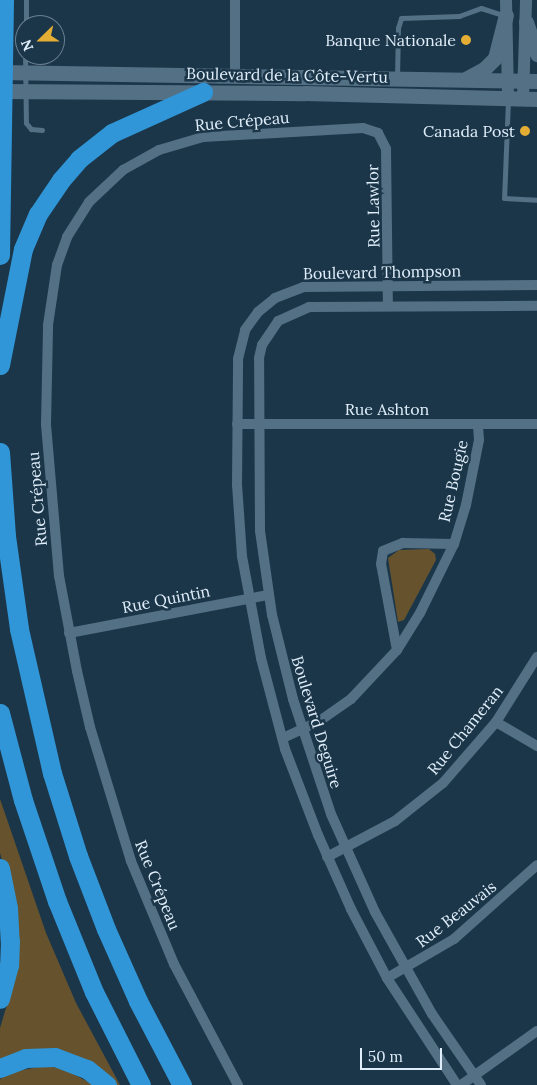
<!DOCTYPE html>
<html>
<head>
<meta charset="utf-8">
<style>
  body { margin:0 }
  #map { position:relative; width:537px; height:1085px; overflow:hidden; background:#1c3649; font-family:Lora,serif }
  div>[style] { position:absolute }
  .green>* { inset:0; background:#66532e }
  .service>* { height:5px; margin:-2.5px; padding:0 2.5px; transform-origin:2.5px; border-radius:2.5px; background:#547085 }
  .minor>* { height:10px; margin:-5px; padding:0 5px; transform-origin:5px; border-radius:5px; background:#547085 }
  .tertiary>* { height:12px; margin:-6px; padding:0 6px; transform-origin:6px; border-radius:6px; background:#547085 }
  .secondary>* { height:15px; margin:-7.5px; padding:0 7.5px; transform-origin:7.5px; border-radius:7.5px; background:#547085 }
  .motorway>* { height:19px; margin:-9.5px; padding:0 9.5px; transform-origin:9.5px; border-radius:9.5px; background:#3096d7 }
  .dots>* { width:14px; height:14px; translate:-50% -50%; box-sizing:border-box; border:2px solid #1c3649; border-radius:50% }
  span { translate:-50% -50%; white-space:nowrap; text-align:center; line-height:1.15; -webkit-text-stroke:5px #1c3649; paint-order:stroke }
  .poi-label { font-size:16px; color:#dfeefa }
  .right { translate:-100% -50%; text-align:right }
  .street-label { font-size:16px; color:#dfeefa }
  .north { position:absolute; left:15px; top:15px; width:50px; height:50px; box-sizing:border-box; background:#1c3649; border:1px solid #6a8090; border-radius:50%; rotate:248deg; font-size:14px; font-weight:700; line-height:20px; text-align:center; color:#dfeefa }
  .north::after { content:''; display:block; margin:auto; width:18px; height:22px; background:#e4ae35; clip-path:polygon(50% 0,100% 100%,50% 72%,0 100%) }
  .scale { position:absolute; left:360px; top:1048px; width:82px; height:22px; box-sizing:border-box; border:2px solid #dfeefa; border-top:0; padding-left:6px; font-size:15px; line-height:18px; white-space:nowrap; color:#dfeefa; -webkit-text-stroke:4px #1c3649; paint-order:stroke }
</style>
</head>
<body>
<div id="map">
  <div class="green">
    <i style="clip-path:polygon(429px 549px,435px 554px,436px 560px,404px 620px,398px 622px,388px 558px,399px 550px)"></i>
    <i style="clip-path:polygon(0 799px,46px 933px,76px 1003px,120px 1085px,113px 1085px,89px 1063px,0 1063px,0 1028px,13px 985px,7px 878px,0 853px)"></i>
    <i style="clip-path:polygon(43px 1066px,62px 1068px,94px 1085px,0 1085px,0 1079px,13px 1072px)"></i>
  </div>
  <div class="service">
    <i style="left:26px;top:25px;width:25px;rotate:-90deg"></i>
    <i style="left:25px;top:54px;width:69px;rotate:89.2deg"></i>
    <i style="left:26px;top:123px;width:8px;rotate:50deg"></i>
    <i style="left:31px;top:129px;width:11px;rotate:5deg"></i>
    <i style="left:397px;top:77px;width:49px;rotate:-88.8deg"></i>
    <i style="left:398px;top:28px;width:10px;rotate:-73deg"></i>
    <i style="left:401px;top:18px;width:58px;rotate:-2deg"></i>
    <i style="left:459px;top:16px;width:23px;rotate:-20deg"></i>
    <i style="left:481px;top:8px;width:23px;rotate:18deg"></i>
    <i style="left:508px;top:100px;width:98px;rotate:92.3deg"></i>
    <i style="left:504px;top:198px;width:33px;rotate:3deg"></i>
  </div>
  <div class="minor">
    <i style="left:235px;top:0;width:75px;rotate:90deg"></i>
    <i style="left:237px;top:424px;width:300px"></i>
    <i style="left:69px;top:633px;width:203px;rotate:-10.8deg"></i>
    <i style="left:397px;top:650px;width:87px;rotate:-100.5deg"></i>
    <i style="left:381px;top:564px;width:13px;rotate:-81deg"></i>
    <i style="left:383px;top:551px;width:22px;rotate:-22deg"></i>
    <i style="left:403px;top:543px;width:51px;rotate:1.1deg"></i>
    <i style="left:496px;top:722px;width:48px;rotate:30.3deg"></i>
    <i style="left:283px;top:738px;width:38px;rotate:-25deg"></i>
    <i style="left:318px;top:722px;width:40px;rotate:-34.9deg"></i>
    <i style="left:351px;top:699px;width:67px;rotate:-46.8deg"></i>
    <i style="left:397px;top:650px;width:44px;rotate:-58.1deg"></i>
    <i style="left:420px;top:613px;width:77px;rotate:-63.8deg"></i>
    <i style="left:454px;top:544px;width:41px;rotate:-72.9deg"></i>
    <i style="left:466px;top:505px;width:66px;rotate:-78.7deg"></i>
    <i style="left:479px;top:440px;width:16px;rotate:-94deg"></i>
    <i style="left:327px;top:857px;width:77px;rotate:-27.9deg"></i>
    <i style="left:395px;top:821px;width:61px;rotate:-38.4deg"></i>
    <i style="left:443px;top:783px;width:81px;rotate:-49deg"></i>
    <i style="left:496px;top:722px;width:77px;rotate:-57.8deg"></i>
    <i style="left:387px;top:978px;width:78px;rotate:-30.2deg"></i>
    <i style="left:454px;top:939px;width:111px;rotate:-41.7deg"></i>
    <i style="left:238px;top:1085px;width:137px;rotate:-117.9deg"></i>
    <i style="left:174px;top:964px;width:112px;rotate:-112.7deg"></i>
    <i style="left:131px;top:861px;width:140px;rotate:-107deg"></i>
    <i style="left:90px;top:727px;width:57px;rotate:-103.1deg"></i>
    <i style="left:77px;top:671px;width:97px;rotate:-100.7deg"></i>
    <i style="left:59px;top:576px;width:153px;rotate:-94.9deg"></i>
    <i style="left:46px;top:424px;width:99px;rotate:-88.8deg"></i>
    <i style="left:48px;top:325px;width:61px;rotate:-81.5deg"></i>
    <i style="left:57px;top:265px;width:30px;rotate:-70deg"></i>
    <i style="left:67px;top:237px;width:41px;rotate:-57.8deg"></i>
    <i style="left:89px;top:202px;width:47px;rotate:-43.3deg"></i>
    <i style="left:123px;top:170px;width:41px;rotate:-29.1deg"></i>
    <i style="left:159px;top:150px;width:46px;rotate:-16.5deg"></i>
    <i style="left:203px;top:137px;width:160px;rotate:-3.2deg"></i>
    <i style="left:363px;top:128px;width:16px;rotate:18deg"></i>
    <i style="left:378px;top:133px;width:18px;rotate:63deg"></i>
    <i style="left:386px;top:149px;width:157px;rotate:89.3deg"></i>
    <i style="left:457px;top:1085px;width:128px;rotate:-123.2deg"></i>
    <i style="left:387px;top:978px;width:78px;rotate:-117.6deg"></i>
    <i style="left:351px;top:909px;width:81px;rotate:-114deg"></i>
    <i style="left:318px;top:835px;width:92px;rotate:-111deg"></i>
    <i style="left:285px;top:749px;width:94px;rotate:-104.8deg"></i>
    <i style="left:261px;top:658px;width:104px;rotate:-100.6deg"></i>
    <i style="left:242px;top:556px;width:71px;rotate:-94deg"></i>
    <i style="left:237px;top:485px;width:126px;rotate:-89.5deg"></i>
    <i style="left:238px;top:359px;width:30px;rotate:-76deg"></i>
    <i style="left:245px;top:330px;width:22px;rotate:-54deg"></i>
    <i style="left:258px;top:312px;width:22px;rotate:-39deg"></i>
    <i style="left:275px;top:298px;width:30px;rotate:-21deg"></i>
    <i style="left:303px;top:287px;width:234px;rotate:-0.5deg"></i>
    <i style="left:461px;top:1085px;width:93px;rotate:-35.4deg"></i>
    <i style="left:481px;top:1085px;width:86px;rotate:-124.6deg"></i>
    <i style="left:432px;top:1014px;width:117px;rotate:-119.2deg"></i>
    <i style="left:375px;top:912px;width:107px;rotate:-114.2deg"></i>
    <i style="left:331px;top:814px;width:121px;rotate:-108.3deg"></i>
    <i style="left:293px;top:699px;width:87px;rotate:-104deg"></i>
    <i style="left:272px;top:615px;width:85px;rotate:-98.1deg"></i>
    <i style="left:260px;top:531px;width:173px;rotate:-90.3deg"></i>
    <i style="left:259px;top:358px;width:13px;rotate:-77deg"></i>
    <i style="left:262px;top:345px;width:29px;rotate:-56deg"></i>
    <i style="left:278px;top:321px;width:34px;rotate:-24deg"></i>
    <i style="left:309px;top:307px;width:228px;rotate:-0.3deg"></i>
  </div>
  <div class="tertiary">
    <i style="left:506px;top:0;width:97px;rotate:88.8deg"></i>
    <i style="left:523px;top:98px;width:98px;rotate:-88.2deg"></i>
  </div>
  <div class="secondary">
    <i style="left:526px;top:22px;width:34px;rotate:71deg"></i>
    <i style="left:0;top:72px;width:537px;rotate:0.96deg"></i>
    <i style="left:467px;top:78px;width:19px;rotate:-28deg"></i>
    <i style="left:484px;top:69px;width:16px;rotate:-45deg"></i>
    <i style="left:495px;top:58px;width:44px;rotate:-75.7deg"></i>
    <i style="left:0;top:91px;width:305px;rotate:0.4deg"></i>
    <i style="left:305px;top:93px;width:232px;rotate:1.5deg"></i>
  </div>
  <div class="motorway">
    <i style="left:0;top:255px;width:255px;rotate:-89.1deg"></i>
    <i style="left:0;top:365px;width:118px;rotate:-78.8deg"></i>
    <i style="left:23px;top:249px;width:38px;rotate:-67deg"></i>
    <i style="left:38px;top:214px;width:41px;rotate:-55.9deg"></i>
    <i style="left:61px;top:180px;width:28px;rotate:-49deg"></i>
    <i style="left:79px;top:159px;width:42px;rotate:-38.2deg"></i>
    <i style="left:112px;top:133px;width:100px;rotate:-24.3deg"></i>
    <i style="left:0;top:452px;width:84px;rotate:85.9deg"></i>
    <i style="left:6px;top:536px;width:94px;rotate:82deg"></i>
    <i style="left:19px;top:629px;width:148px;rotate:77.1deg"></i>
    <i style="left:52px;top:773px;width:87px;rotate:72.6deg"></i>
    <i style="left:78px;top:856px;width:78px;rotate:69deg"></i>
    <i style="left:106px;top:929px;width:79px;rotate:66deg"></i>
    <i style="left:138px;top:1001px;width:95px;rotate:62.4deg"></i>
    <i style="left:0;top:713px;width:90px;rotate:75.2deg"></i>
    <i style="left:23px;top:800px;width:107px;rotate:71.4deg"></i>
    <i style="left:57px;top:901px;width:98px;rotate:67.9deg"></i>
    <i style="left:94px;top:992px;width:104px;rotate:63.2deg"></i>
    <i style="left:0;top:868px;width:41px;rotate:78.7deg"></i>
    <i style="left:8px;top:908px;width:33px;rotate:87deg"></i>
    <i style="left:10px;top:941px;width:24px;rotate:92deg"></i>
    <i style="left:9px;top:965px;width:35px;rotate:105deg"></i>
    <i style="left:0;top:1068px;width:28px;rotate:-21deg"></i>
    <i style="left:26px;top:1058px;width:29px;rotate:-2deg"></i>
    <i style="left:55px;top:1057px;width:34px;rotate:21deg"></i>
    <i style="left:87px;top:1069px;width:26px;rotate:39deg"></i>
  </div>
  <div class="dots">
    <i style="left:466px;top:40px;background:#e4ae35"></i>
    <i style="left:525px;top:131px;background:#e4ae35"></i>
  </div>
  <div class="poi-label">
    <span class="right" style="left:456px;top:40px">Banque Nationale</span>
    <span class="right" style="left:515px;top:131px">Canada Post</span>
  </div>
  <div class="street-label">
    <span style="left:287px;top:75px;rotate:1deg">Boulevard de la Côte-Vertu</span>
    <span style="left:242px;top:121px;rotate:-5deg">Rue Crépeau</span>
    <span style="left:373px;top:206px;rotate:-91deg">Rue Lawlor</span>
    <span style="left:382px;top:272px;rotate:-1deg">Boulevard Thompson</span>
    <span style="left:387px;top:409px">Rue Ashton</span>
    <span style="left:453px;top:481px;rotate:-77deg">Rue Bougie</span>
    <span style="left:37px;top:499px;rotate:-95deg">Rue Crépeau</span>
    <span style="left:166px;top:599px;rotate:-11deg">Rue Quintin</span>
    <span style="left:317px;top:722px;rotate:73deg">Boulevard Deguire</span>
    <span style="left:465px;top:730px;rotate:-51deg">Rue Chameran</span>
    <span style="left:158px;top:885px;rotate:68deg">Rue Crépeau</span>
    <span style="left:456px;top:914px;rotate:-38deg">Rue Beauvais</span>
  </div>
  <div class="north">N</div>
  <div class="scale">50 m</div>
</div>
</body>
</html>
